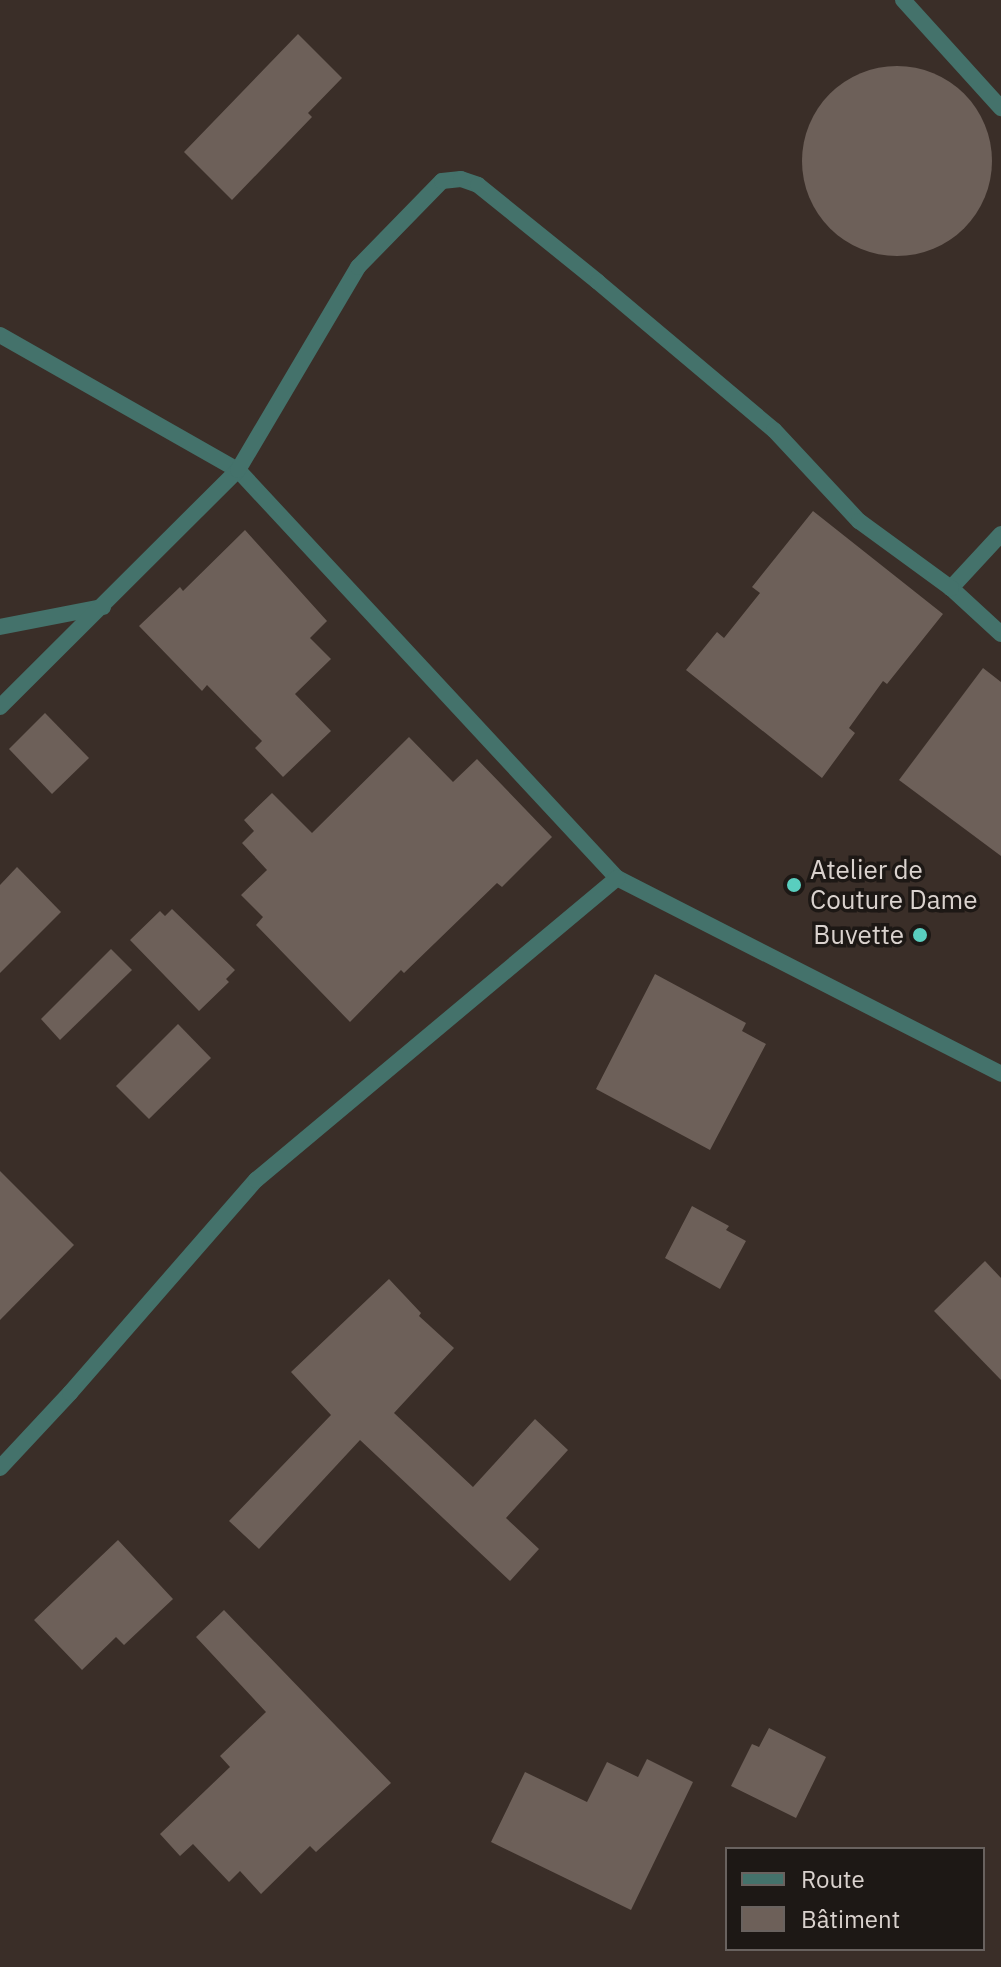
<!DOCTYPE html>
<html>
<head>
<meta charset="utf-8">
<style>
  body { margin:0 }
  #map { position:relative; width:1001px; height:1967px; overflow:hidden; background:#3a2e28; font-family:"IBM Plex Sans",sans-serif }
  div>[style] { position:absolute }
  .building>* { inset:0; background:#6d6059 }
  .round { border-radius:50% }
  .minor>* { height:16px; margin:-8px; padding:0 8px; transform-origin:8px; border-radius:8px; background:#44726b }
  .dots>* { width:22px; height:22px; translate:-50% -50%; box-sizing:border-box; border:4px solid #1d1815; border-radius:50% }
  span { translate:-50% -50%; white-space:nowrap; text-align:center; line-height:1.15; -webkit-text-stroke:7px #1d1815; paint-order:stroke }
  .poi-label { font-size:26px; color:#dad2ce }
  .left { translate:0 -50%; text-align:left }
  .right { translate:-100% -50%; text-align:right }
  .legend { position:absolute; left:725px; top:1847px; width:260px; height:104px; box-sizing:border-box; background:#1d1815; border:2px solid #69625f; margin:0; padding:10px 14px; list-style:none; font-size:24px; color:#dad2ce }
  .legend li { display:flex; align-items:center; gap:16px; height:40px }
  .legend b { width:40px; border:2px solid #69625f }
</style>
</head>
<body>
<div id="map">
  <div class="building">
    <i style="clip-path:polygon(298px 34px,342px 78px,308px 113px,312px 117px,232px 200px,184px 152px)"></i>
    <i class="round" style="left:802px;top:66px;width:190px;height:190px"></i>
    <i style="clip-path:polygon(813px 511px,943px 614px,887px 684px,883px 681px,849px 728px,855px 733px,822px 778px,686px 670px,717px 632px,724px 638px,760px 593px,752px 587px)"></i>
    <i style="clip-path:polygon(245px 530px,327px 621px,310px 638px,331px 659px,295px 694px,331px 731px,283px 777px,255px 748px,262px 741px,207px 685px,202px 691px,139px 626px,180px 587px,183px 591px)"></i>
    <i style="clip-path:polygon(983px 668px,1001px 682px,1001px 856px,899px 780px)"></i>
    <i style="clip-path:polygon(45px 713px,89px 758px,52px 794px,9px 749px)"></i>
    <i style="clip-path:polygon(409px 737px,453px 782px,477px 759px,552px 837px,502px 887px,497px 883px,404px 973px,401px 970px,350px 1022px,256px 925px,263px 917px,241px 895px,267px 870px,242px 843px,254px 831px,244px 820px,272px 793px,312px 833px)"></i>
    <i style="clip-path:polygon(17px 867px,61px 912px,0 973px,0 885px)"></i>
    <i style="clip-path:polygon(172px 909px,235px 970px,226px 979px,229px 982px,199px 1011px,130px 940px,160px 911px,165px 916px)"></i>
    <i style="clip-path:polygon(111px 949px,132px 970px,60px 1040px,41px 1019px)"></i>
    <i style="clip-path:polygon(655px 974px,746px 1023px,742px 1031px,766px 1044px,710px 1150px,596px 1089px)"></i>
    <i style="clip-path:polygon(178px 1024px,211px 1058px,149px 1119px,116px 1086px)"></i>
    <i style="clip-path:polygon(0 1171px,74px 1245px,0 1320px)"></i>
    <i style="clip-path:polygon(692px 1206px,729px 1226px,726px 1230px,746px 1241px,720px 1289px,665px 1258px)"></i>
    <i style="clip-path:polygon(985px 1261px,1001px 1278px,1001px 1380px,934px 1311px)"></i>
    <i style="clip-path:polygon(389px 1279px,421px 1313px,419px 1316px,454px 1348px,394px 1413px,473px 1487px,535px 1419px,568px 1450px,506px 1518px,539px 1549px,510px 1581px,360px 1440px,259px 1549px,229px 1521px,331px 1415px,291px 1372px)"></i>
    <i style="clip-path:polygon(118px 1540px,173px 1599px,124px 1645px,116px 1637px,82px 1670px,34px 1620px)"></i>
    <i style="clip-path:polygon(224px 1610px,391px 1783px,316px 1852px,310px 1846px,261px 1894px,240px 1871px,229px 1882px,193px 1844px,180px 1856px,160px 1834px,230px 1767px,220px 1756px,266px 1712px,196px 1637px)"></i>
    <i style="clip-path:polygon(769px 1728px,826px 1757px,796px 1818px,731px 1786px,752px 1744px,759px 1747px)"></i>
    <i style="clip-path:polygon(647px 1759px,693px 1782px,631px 1910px,491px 1842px,525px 1772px,587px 1802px,607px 1762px,638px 1777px)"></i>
  </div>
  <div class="minor">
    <i style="left:903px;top:0;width:146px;rotate:47.8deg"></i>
    <i style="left:0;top:335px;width:274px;rotate:29.6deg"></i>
    <i style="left:238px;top:470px;width:557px;rotate:47.11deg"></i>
    <i style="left:617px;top:878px;width:431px;rotate:27deg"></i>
    <i style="left:1001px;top:534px;width:74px;rotate:132.8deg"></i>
    <i style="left:951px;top:588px;width:68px;rotate:42.6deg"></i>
    <i style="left:0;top:627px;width:105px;rotate:-11deg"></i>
    <i style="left:0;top:707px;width:336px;rotate:-44.9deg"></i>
    <i style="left:238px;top:470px;width:236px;rotate:-59.4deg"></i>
    <i style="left:358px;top:267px;width:120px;rotate:-45.7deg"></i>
    <i style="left:442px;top:181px;width:19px;rotate:-6deg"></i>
    <i style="left:461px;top:179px;width:18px;rotate:19deg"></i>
    <i style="left:478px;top:185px;width:154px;rotate:38.9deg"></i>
    <i style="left:598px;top:282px;width:230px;rotate:40.1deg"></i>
    <i style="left:774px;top:430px;width:125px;rotate:47deg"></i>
    <i style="left:859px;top:521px;width:114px;rotate:36.1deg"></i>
    <i style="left:0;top:1468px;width:103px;rotate:-47deg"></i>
    <i style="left:70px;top:1393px;width:283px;rotate:-48.9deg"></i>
    <i style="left:256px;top:1180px;width:471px;rotate:-39.9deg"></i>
  </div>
  <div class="dots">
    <i style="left:794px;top:885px;background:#59cebf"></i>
    <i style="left:920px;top:935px;background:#59cebf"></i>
  </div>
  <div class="poi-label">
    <span class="left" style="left:810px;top:885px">Atelier de<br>Couture Dame</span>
    <span class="right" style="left:904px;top:935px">Buvette</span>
  </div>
  <ul class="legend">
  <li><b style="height:10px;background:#44726b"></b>Route</li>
  <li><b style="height:22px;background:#6d6059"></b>Bâtiment</li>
  </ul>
</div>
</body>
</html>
